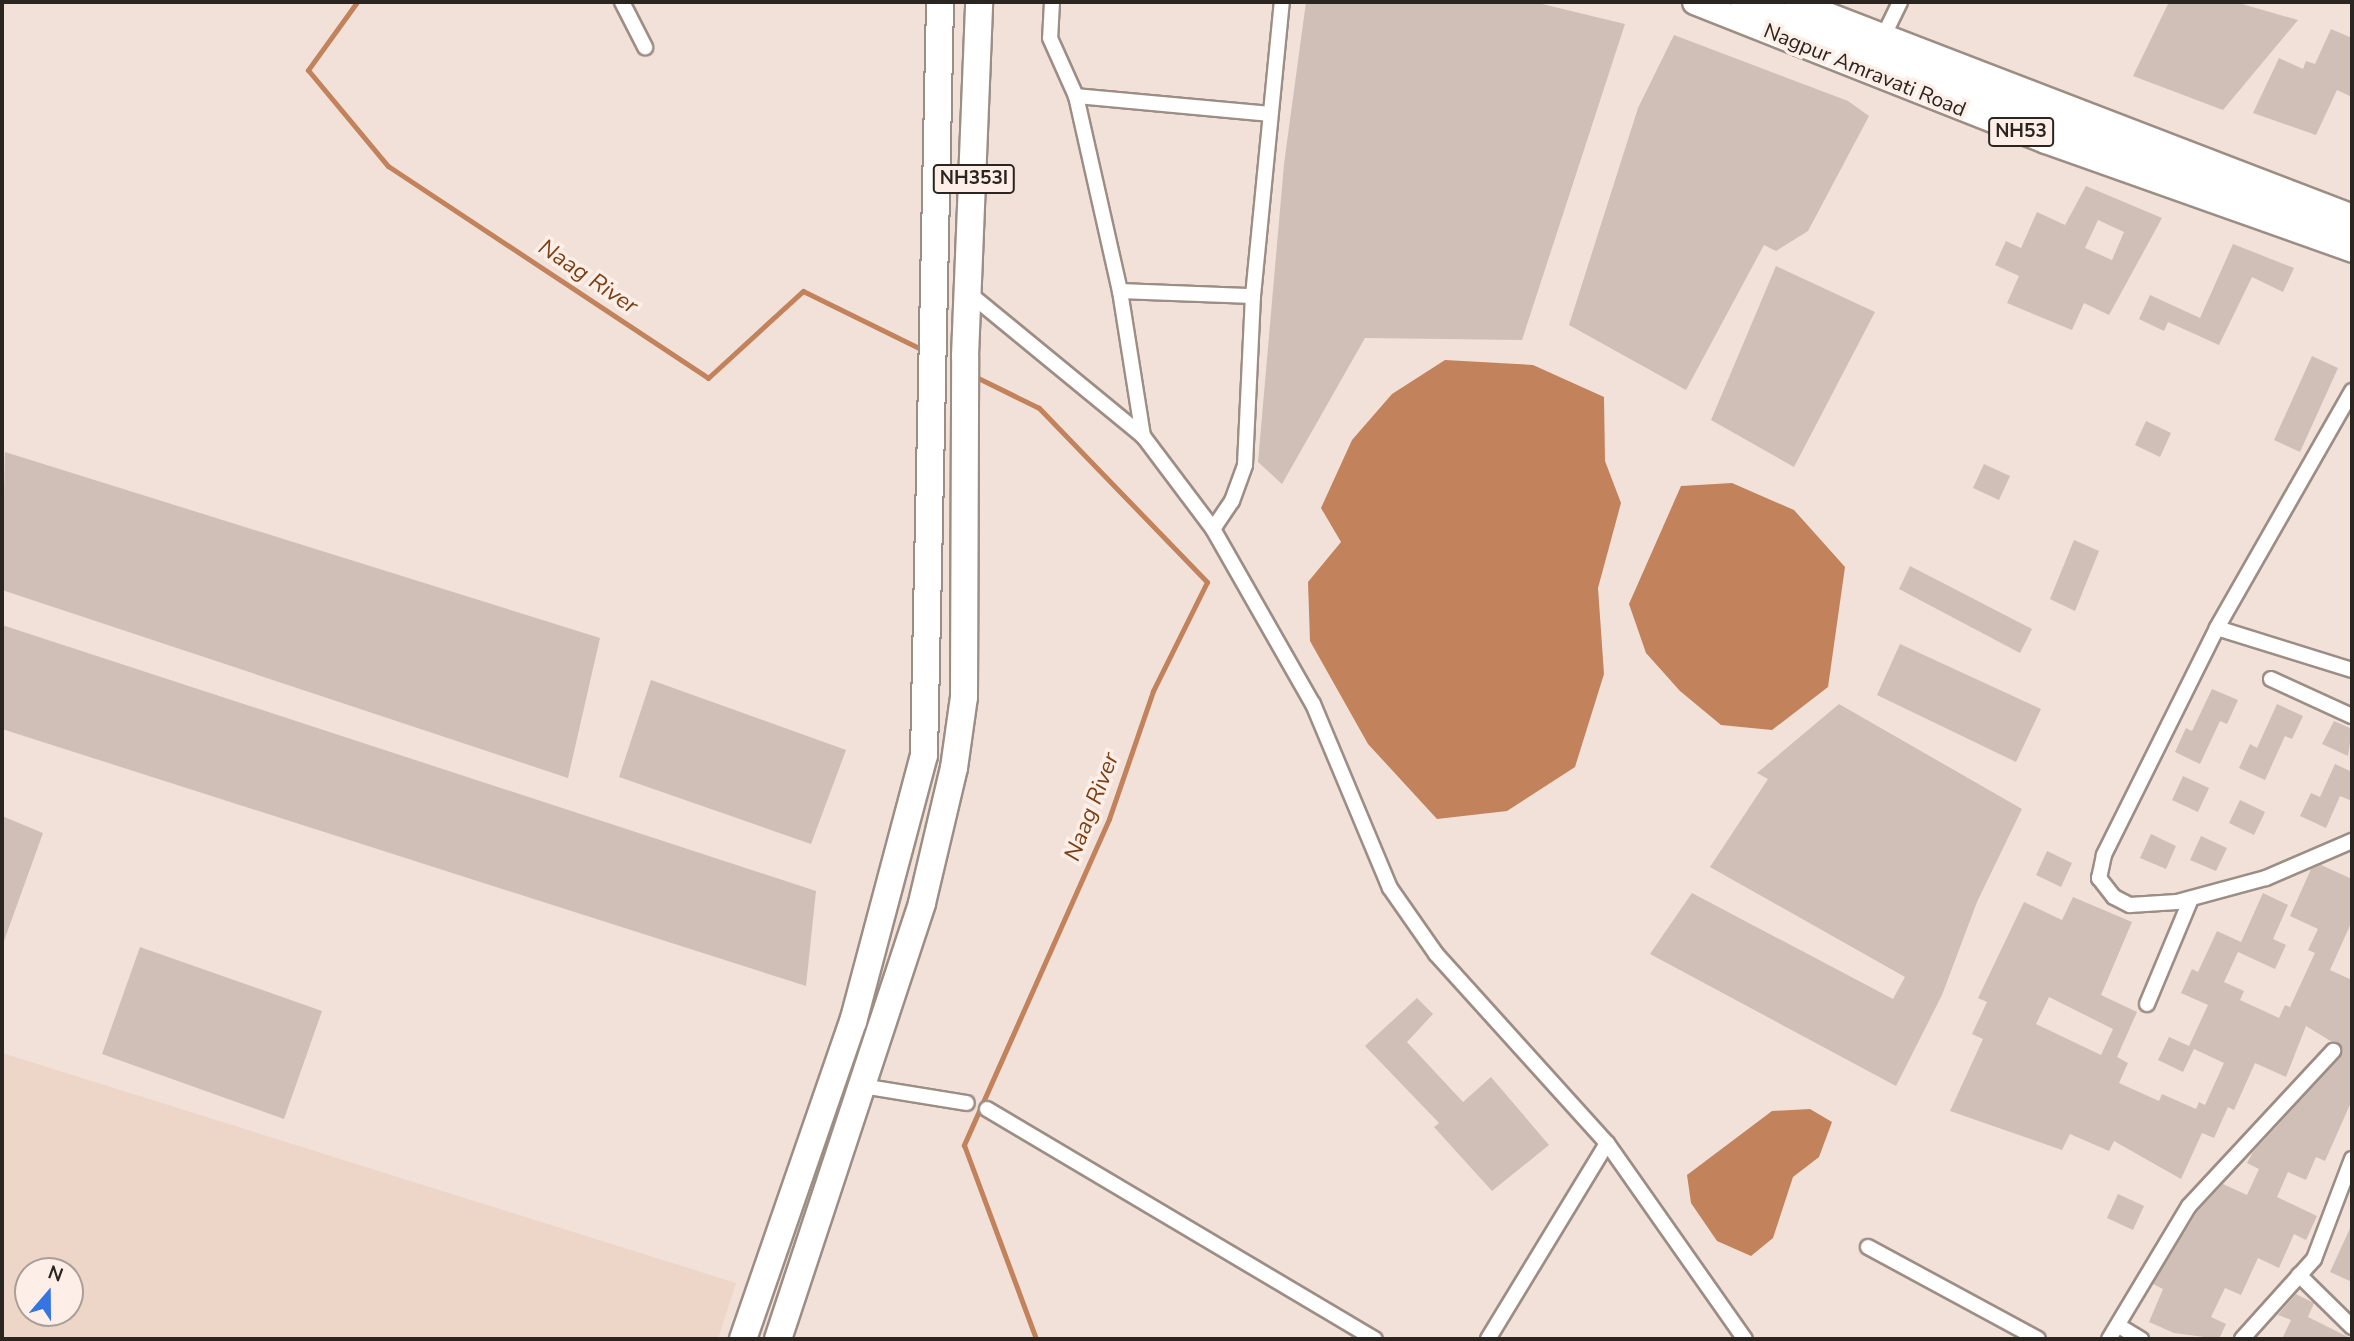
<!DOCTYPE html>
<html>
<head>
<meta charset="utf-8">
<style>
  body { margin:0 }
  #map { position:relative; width:2354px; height:1341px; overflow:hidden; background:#f2e1d8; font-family:"Nunito Sans",sans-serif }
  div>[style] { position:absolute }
  .built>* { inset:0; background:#edd5c8 }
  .water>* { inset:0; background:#c2825c }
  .stream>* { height:5px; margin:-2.5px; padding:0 2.5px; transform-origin:2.5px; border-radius:2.5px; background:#c2825c }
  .building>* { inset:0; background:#d0bfb6 }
  .roads { filter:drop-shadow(2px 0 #9d8e85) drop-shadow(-2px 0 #9d8e85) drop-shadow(0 2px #9d8e85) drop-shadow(0 -2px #9d8e85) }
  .street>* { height:14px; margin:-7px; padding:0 7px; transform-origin:7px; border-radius:7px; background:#fff }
  .primary>* { height:23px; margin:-11.5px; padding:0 11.5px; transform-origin:11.5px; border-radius:11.5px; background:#fff }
  .highway>* { height:26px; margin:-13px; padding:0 13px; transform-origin:13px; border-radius:13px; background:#fff }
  span { translate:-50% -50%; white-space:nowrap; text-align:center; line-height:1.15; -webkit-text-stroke:7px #fdefe8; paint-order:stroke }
  .shield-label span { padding:2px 5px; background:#fdefe8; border:2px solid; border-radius:5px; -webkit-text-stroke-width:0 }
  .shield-label { font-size:19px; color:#2b2521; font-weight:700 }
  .street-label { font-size:21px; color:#2b2521 }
  .water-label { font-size:23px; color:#7c3f14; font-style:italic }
  .frame { position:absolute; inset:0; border:4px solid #2b2521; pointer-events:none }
  .north { position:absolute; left:14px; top:1257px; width:70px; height:70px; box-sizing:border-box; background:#fdefe8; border:2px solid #a99e98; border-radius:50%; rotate:20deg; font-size:19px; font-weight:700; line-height:28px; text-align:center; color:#2b2521 }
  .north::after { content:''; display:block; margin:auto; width:24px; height:32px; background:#3674e2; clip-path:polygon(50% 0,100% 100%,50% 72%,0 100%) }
</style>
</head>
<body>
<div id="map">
  <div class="built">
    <i style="clip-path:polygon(evenodd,2px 1053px,736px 1283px,718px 1339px,2px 1339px,2px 1053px,28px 1271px,70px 1271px,70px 1313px,28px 1313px,28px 1271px)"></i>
  </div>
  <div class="water">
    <i style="clip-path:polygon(1445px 360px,1533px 365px,1604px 397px,1605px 461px,1621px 503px,1598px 588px,1604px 674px,1575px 767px,1507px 811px,1437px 819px,1368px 744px,1310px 641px,1308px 582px,1341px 542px,1321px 508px,1352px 440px,1392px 394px)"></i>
    <i style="clip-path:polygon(1732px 483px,1794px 510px,1845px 567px,1828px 687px,1772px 730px,1721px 725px,1680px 691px,1646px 653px,1629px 604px,1681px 486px)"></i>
    <i style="clip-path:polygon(1810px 1109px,1832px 1122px,1819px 1157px,1793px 1177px,1773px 1238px,1751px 1256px,1717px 1241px,1691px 1203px,1687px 1175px,1772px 1111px)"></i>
  </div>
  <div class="stream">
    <i style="left:357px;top:2px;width:84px;rotate:125.8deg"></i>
    <i style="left:308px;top:70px;width:125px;rotate:50.2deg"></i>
    <i style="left:388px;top:166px;width:384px;rotate:33.5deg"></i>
    <i style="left:708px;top:378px;width:129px;rotate:-42.5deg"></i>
    <i style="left:803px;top:291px;width:136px;rotate:26.2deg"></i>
    <i style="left:974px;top:376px;width:72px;rotate:26.2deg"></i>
    <i style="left:1039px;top:408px;width:242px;rotate:46deg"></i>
    <i style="left:1207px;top:582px;width:122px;rotate:116.4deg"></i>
    <i style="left:1153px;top:691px;width:135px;rotate:109deg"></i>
    <i style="left:1109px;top:819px;width:357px;rotate:114deg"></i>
    <i style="left:964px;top:1145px;width:207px;rotate:69.6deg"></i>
  </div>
  <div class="building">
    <i style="clip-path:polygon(1306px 2px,1534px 2px,1625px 24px,1522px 340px,1365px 338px,1282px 484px,1258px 462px,1284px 164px)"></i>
    <i style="clip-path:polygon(2169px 2px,2235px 2px,2298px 20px,2223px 110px,2133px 76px)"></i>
    <i style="clip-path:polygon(2331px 29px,2352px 38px,2352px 97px,2337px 90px,2316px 135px,2253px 113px,2279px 58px,2303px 69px,2306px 61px,2315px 64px)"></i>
    <i style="clip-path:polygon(1674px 35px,1848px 101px,1869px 116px,1808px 231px,1776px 251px,1764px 245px,1686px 390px,1569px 325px,1638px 108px)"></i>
    <i style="clip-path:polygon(evenodd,2086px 186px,2162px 218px,2109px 315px,2084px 303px,2072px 330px,2007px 303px,2019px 276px,1995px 265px,2006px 241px,2021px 248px,2037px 212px,2065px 225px,2086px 186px,2098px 220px,2124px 232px,2112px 260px,2085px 248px,2098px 220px)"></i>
    <i style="clip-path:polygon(2233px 244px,2294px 268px,2283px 292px,2252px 277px,2219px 345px,2168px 322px,2164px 331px,2139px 319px,2150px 295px,2200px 318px)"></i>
    <i style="clip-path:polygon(1776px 266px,1875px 312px,1794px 467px,1711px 420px)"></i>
    <i style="clip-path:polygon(2312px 356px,2338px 368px,2300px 452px,2274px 440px)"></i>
    <i style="clip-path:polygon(2146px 421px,2171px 433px,2160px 457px,2135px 445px)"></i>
    <i style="clip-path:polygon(5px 452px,600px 638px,568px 778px,2px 590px)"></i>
    <i style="clip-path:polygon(1984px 464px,2010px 476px,1999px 500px,1973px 488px)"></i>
    <i style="clip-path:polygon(2074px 540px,2099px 551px,2075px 611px,2050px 599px)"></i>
    <i style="clip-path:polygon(1910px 566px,2032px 629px,2020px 653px,1899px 589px)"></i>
    <i style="clip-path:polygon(2px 625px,816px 891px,806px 986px,2px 729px)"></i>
    <i style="clip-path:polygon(1900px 644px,2041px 709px,2016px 762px,1877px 695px)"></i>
    <i style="clip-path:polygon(651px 680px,846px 750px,811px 844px,619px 777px)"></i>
    <i style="clip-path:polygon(2212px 689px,2238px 700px,2227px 724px,2220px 721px,2200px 764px,2175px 752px,2186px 728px,2192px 731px)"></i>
    <i style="clip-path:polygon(1839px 704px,2022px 809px,1977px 902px,1942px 995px,1896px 1086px,1650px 954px,1692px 893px,1893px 999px,1905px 977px,1710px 867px,1768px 779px,1757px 773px)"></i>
    <i style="clip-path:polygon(2277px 704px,2303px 716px,2292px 739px,2285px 736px,2265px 780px,2239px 768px,2250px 744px,2257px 748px)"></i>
    <i style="clip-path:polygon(2334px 721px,2352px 729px,2348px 756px,2322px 744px)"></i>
    <i style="clip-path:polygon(2335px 764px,2352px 772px,2352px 801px,2340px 796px,2326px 828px,2300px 816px,2311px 793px,2320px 797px)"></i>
    <i style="clip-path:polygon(2183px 776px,2209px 788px,2198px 812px,2172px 800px)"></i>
    <i style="clip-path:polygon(2240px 800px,2265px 812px,2254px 835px,2229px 823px)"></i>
    <i style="clip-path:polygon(2px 816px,43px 833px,4px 941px,2px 941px)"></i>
    <i style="clip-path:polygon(2151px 834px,2176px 846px,2166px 869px,2140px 858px)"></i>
    <i style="clip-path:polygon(2201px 836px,2227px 848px,2216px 871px,2190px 860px)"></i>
    <i style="clip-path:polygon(2047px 851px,2072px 863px,2061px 887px,2036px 875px)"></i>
    <i style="clip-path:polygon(evenodd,2321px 865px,2352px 879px,2352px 921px,2330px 970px,2352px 980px,2352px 1100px,2325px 1161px,2316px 1157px,2306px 1180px,2288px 1172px,2277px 1197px,2317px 1216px,2306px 1240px,2294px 1234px,2279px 1268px,2258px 1258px,2241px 1295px,2225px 1288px,2211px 1317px,2226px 1324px,2219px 1339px,2174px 1333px,2149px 1322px,2163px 1289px,2153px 1284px,2197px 1212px,2223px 1184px,2247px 1195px,2259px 1169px,2247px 1163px,2253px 1152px,2340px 1058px,2342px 1048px,2306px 1026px,2286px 1077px,2255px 1063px,2234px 1110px,2228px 1107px,2214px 1138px,2202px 1133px,2181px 1179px,2114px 1141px,2109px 1151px,2070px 1134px,2062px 1150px,1950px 1111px,1983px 1039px,1972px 1034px,1987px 1002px,1978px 998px,2024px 902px,2062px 920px,2073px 897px,2132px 922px,2101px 995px,2137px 1012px,2117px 1057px,2128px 1063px,2119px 1083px,2159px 1101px,2162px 1094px,2196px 1109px,2199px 1102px,2205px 1105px,2224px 1063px,2194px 1049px,2183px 1072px,2158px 1060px,2169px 1037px,2189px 1046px,2208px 1005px,2181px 993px,2192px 969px,2198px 972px,2217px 931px,2241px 942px,2263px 893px,2288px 905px,2273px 939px,2286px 945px,2275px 969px,2238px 952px,2224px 982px,2244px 991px,2240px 1000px,2279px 1018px,2285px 1005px,2290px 1007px,2315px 953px,2308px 950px,2318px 929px,2290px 916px,2311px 869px,2321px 865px,2049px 997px,2113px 1029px,2101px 1055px,2036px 1024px,2049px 997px)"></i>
    <i style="clip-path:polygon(140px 947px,322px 1011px,284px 1119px,102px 1054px)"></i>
    <i style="clip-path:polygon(1417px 998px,1433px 1014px,1407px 1042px,1463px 1102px,1491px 1077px,1549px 1145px,1492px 1191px,1434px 1127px,1439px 1123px,1365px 1046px)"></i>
    <i style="clip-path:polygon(2118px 1194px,2144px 1206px,2133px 1230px,2107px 1218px)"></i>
    <i style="clip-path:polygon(2352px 1224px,2352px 1282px,2330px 1272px)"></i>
    <i style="clip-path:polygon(2296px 1294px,2314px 1303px,2308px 1317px,2352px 1339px,2282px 1339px,2291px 1320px,2278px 1315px)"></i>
  </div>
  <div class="roads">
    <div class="street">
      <i style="left:622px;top:2px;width:51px;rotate:62.9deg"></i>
      <i style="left:1052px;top:2px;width:36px;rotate:93deg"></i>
      <i style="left:1050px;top:38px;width:64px;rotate:65.9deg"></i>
      <i style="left:1076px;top:96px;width:200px;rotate:77.3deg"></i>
      <i style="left:1120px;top:291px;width:147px;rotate:81deg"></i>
      <i style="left:1884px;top:35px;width:37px;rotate:-64deg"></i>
      <i style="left:1076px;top:96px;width:194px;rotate:5.3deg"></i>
      <i style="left:1120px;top:291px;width:133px;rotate:2.2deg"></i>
      <i style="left:970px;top:294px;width:224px;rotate:39.4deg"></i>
      <i style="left:1143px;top:436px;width:116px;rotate:53deg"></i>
      <i style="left:1213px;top:529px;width:202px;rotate:60.3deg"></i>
      <i style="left:1313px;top:704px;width:199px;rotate:67.3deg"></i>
      <i style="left:1390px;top:888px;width:80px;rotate:55.1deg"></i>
      <i style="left:1436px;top:954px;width:255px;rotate:47.9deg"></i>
      <i style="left:1607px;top:1143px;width:240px;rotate:54.9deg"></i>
      <i style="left:2352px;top:391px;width:273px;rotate:119.7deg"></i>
      <i style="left:2217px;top:628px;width:254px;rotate:116.5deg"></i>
      <i style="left:2104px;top:855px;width:24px;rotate:102deg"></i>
      <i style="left:2099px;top:878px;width:24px;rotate:52deg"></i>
      <i style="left:2114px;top:897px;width:18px;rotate:27deg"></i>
      <i style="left:2130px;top:905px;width:47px;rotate:-3.7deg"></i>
      <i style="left:2177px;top:902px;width:92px;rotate:-15.1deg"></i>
      <i style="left:2266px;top:878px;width:94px;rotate:-23.3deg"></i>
      <i style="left:1213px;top:529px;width:34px;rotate:-56deg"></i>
      <i style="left:1232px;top:501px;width:38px;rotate:-70deg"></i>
      <i style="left:1245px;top:465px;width:169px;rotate:-87.3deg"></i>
      <i style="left:1253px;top:296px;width:295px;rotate:-84.4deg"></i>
      <i style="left:2217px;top:628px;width:141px;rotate:17.3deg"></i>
      <i style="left:2271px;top:679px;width:89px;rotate:24.6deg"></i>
      <i style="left:2147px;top:1004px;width:114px;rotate:-67.3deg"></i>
      <i style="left:862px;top:1086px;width:106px;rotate:9.2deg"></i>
      <i style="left:987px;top:1109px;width:451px;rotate:30.7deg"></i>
      <i style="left:1868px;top:1247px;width:193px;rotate:28.4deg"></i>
      <i style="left:2299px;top:1275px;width:74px;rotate:44.5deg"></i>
      <i style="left:2119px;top:1326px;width:26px;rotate:31deg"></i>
      <i style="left:1488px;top:1339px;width:229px;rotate:-58.7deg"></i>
      <i style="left:2109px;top:1339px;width:155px;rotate:-59deg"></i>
      <i style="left:2189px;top:1206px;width:212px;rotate:-47.1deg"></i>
      <i style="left:2242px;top:1339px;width:108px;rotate:-48deg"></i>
      <i style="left:2314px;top:1259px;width:107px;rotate:-69.2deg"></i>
    </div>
    <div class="primary">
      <i style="left:1694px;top:2px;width:378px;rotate:21.6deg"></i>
      <i style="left:2045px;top:141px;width:326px;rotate:19.5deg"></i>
      <i style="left:1796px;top:2px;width:596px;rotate:21.05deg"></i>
    </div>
    <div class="highway">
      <i style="left:1744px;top:2px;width:493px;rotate:21.5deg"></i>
      <i style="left:2203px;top:183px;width:157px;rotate:18.9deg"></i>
      <i style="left:743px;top:1339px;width:336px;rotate:-70.9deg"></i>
      <i style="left:853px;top:1022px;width:276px;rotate:-75.1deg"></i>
      <i style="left:924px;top:755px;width:753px;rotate:-88.78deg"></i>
      <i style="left:778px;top:1339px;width:459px;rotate:-71.7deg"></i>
      <i style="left:922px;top:903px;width:139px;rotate:-76.7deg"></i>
      <i style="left:954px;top:768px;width:72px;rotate:-82deg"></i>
      <i style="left:964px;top:697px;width:341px;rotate:-89.8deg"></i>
      <i style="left:965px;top:356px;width:354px;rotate:-87.7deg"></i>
    </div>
  </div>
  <div class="shield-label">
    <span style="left:2021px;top:132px">NH53</span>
    <span style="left:974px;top:179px">NH353I</span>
  </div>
  <div class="street-label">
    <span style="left:1865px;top:70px;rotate:22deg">Nagpur Amravati Road</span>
  </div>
  <div class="water-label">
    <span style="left:588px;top:277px;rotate:34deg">Naag River</span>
    <span style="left:1092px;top:807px;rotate:-69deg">Naag River</span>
  </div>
  <div class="frame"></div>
  <div class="north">N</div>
</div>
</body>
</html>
